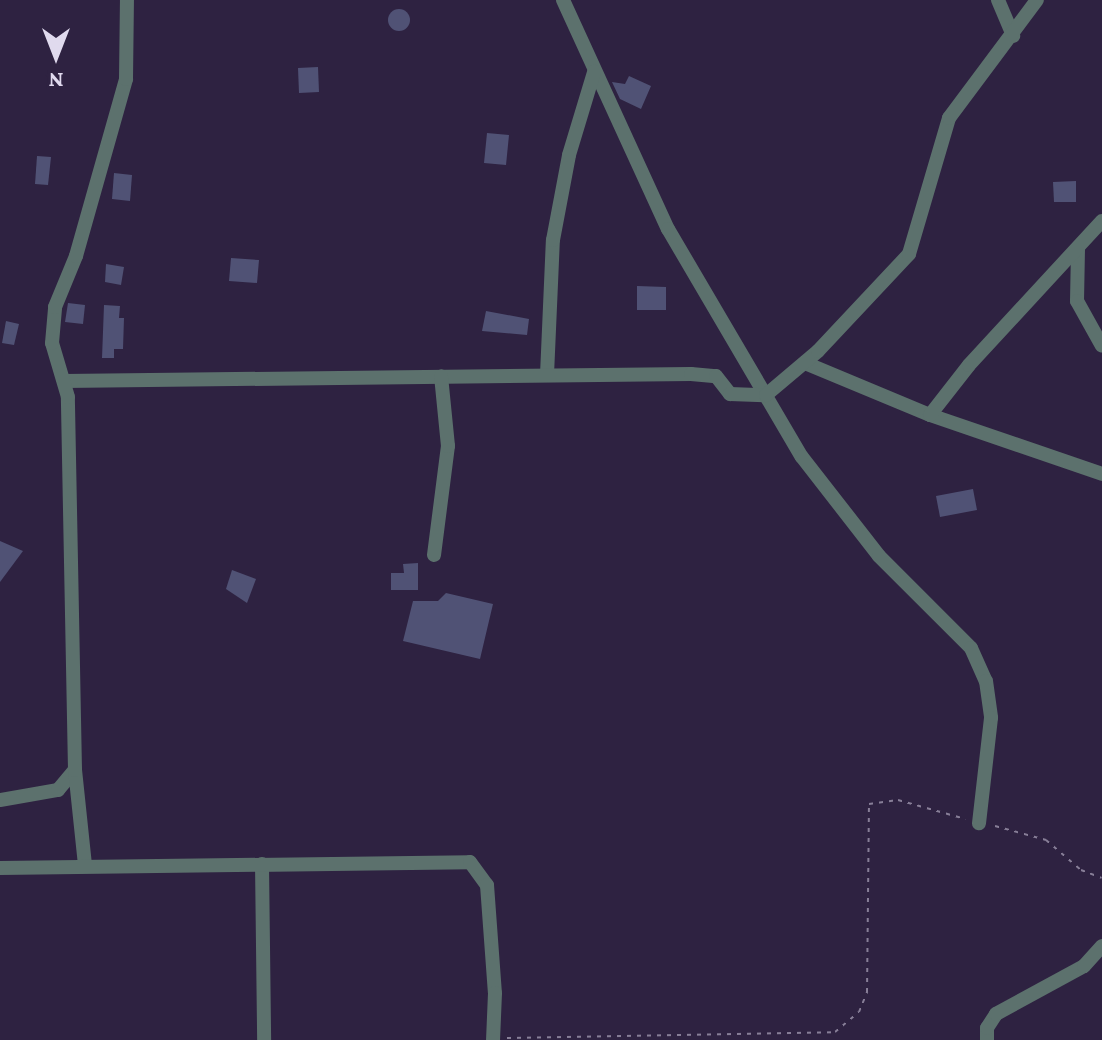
<!DOCTYPE html>
<html>
<head>
<meta charset="utf-8">
<style>
  body { margin:0 }
  #map { position:relative; width:1102px; height:1040px; overflow:hidden; background:#2e2241; font-family:"Crimson Pro",serif }
  div>[style] { position:absolute }
  .building>* { inset:0; background:#505275 }
  .round { border-radius:50% }
  .path>* { height:2px; margin-top:-1px; transform-origin:0; background:repeating-linear-gradient(90deg,#877e97 0 4px,transparent 0 10px) }
  .minor>* { height:14px; margin:-7px; padding:0 7px; transform-origin:7px; border-radius:7px; background:#5c716d }
  span { translate:-50% -50%; white-space:nowrap; text-align:center; line-height:1.15; -webkit-text-stroke:7px #2e2241; paint-order:stroke }
  .north { position:absolute; left:16px; top:16px; width:80px; height:80px; -webkit-text-stroke:6px #2e2241; paint-order:stroke; rotate:180deg; font-size:22px; font-weight:700; line-height:32px; text-align:center; color:#e0daee }
  .north::after { content:''; display:block; margin:auto; width:28px; height:36px; background:#e0daee; clip-path:polygon(50% 0,100% 100%,50% 72%,0 100%) }
</style>
</head>
<body>
<div id="map">
  <div class="building">
    <i class="round" style="left:388px;top:9px;width:22px;height:22px"></i>
    <i style="clip-path:polygon(318px 67px,319px 92px,299px 93px,298px 68px)"></i>
    <i style="clip-path:polygon(629px 76px,651px 86px,641px 109px,620px 99px,612px 82px,625px 84px)"></i>
    <i style="clip-path:polygon(487px 133px,509px 135px,506px 165px,484px 163px)"></i>
    <i style="clip-path:polygon(37px 156px,51px 157px,48px 185px,35px 184px)"></i>
    <i style="clip-path:polygon(114px 173px,132px 175px,130px 201px,112px 199px)"></i>
    <i style="clip-path:polygon(1076px 181px,1076px 202px,1054px 202px,1053px 182px)"></i>
    <i style="clip-path:polygon(231px 258px,259px 260px,257px 283px,229px 281px)"></i>
    <i style="clip-path:polygon(106px 264px,124px 267px,121px 285px,105px 282px)"></i>
    <i style="clip-path:polygon(637px 286px,666px 287px,666px 310px,637px 310px)"></i>
    <i style="clip-path:polygon(68px 303px,85px 305px,83px 324px,65px 322px)"></i>
    <i style="clip-path:polygon(104px 305px,120px 306px,119px 318px,124px 318px,123px 349px,114px 349px,114px 358px,102px 358px)"></i>
    <i style="clip-path:polygon(486px 311px,529px 319px,527px 335px,482px 331px)"></i>
    <i style="clip-path:polygon(6px 321px,19px 324px,14px 345px,2px 343px)"></i>
    <i style="clip-path:polygon(973px 489px,977px 510px,940px 517px,936px 496px)"></i>
    <i style="clip-path:polygon(0 541px,23px 551px,0 582px)"></i>
    <i style="clip-path:polygon(418px 563px,418px 590px,391px 590px,391px 573px,404px 573px,403px 564px)"></i>
    <i style="clip-path:polygon(232px 570px,256px 579px,247px 603px,226px 589px)"></i>
    <i style="clip-path:polygon(446px 593px,493px 604px,480px 659px,403px 641px,413px 601px,438px 601px)"></i>
  </div>
  <div class="path">
    <i style="left:995px;top:826px;width:53px;rotate:15.4deg"></i>
    <i style="left:1046px;top:840px;width:46px;rotate:40.6deg"></i>
    <i style="left:1081px;top:870px;width:22px;rotate:21deg"></i>
    <i style="left:507px;top:1038px;width:328px;rotate:-1deg"></i>
    <i style="left:835px;top:1032px;width:31px;rotate:-40deg"></i>
    <i style="left:859px;top:1012px;width:22px;rotate:-68deg"></i>
    <i style="left:867px;top:992px;width:188px;rotate:-89.4deg"></i>
    <i style="left:869px;top:804px;width:29px;rotate:-8deg"></i>
    <i style="left:898px;top:800px;width:70px;rotate:15.8deg"></i>
  </div>
  <div class="minor">
    <i style="left:563px;top:0;width:252px;rotate:65.4deg"></i>
    <i style="left:668px;top:229px;width:264px;rotate:59.6deg"></i>
    <i style="left:802px;top:457px;width:125px;rotate:52.1deg"></i>
    <i style="left:879px;top:556px;width:130px;rotate:45deg"></i>
    <i style="left:971px;top:648px;width:36px;rotate:66deg"></i>
    <i style="left:986px;top:681px;width:37px;rotate:82deg"></i>
    <i style="left:991px;top:718px;width:106px;rotate:96.5deg"></i>
    <i style="left:998px;top:0;width:39px;rotate:67deg"></i>
    <i style="left:1078px;top:249px;width:52px;rotate:91.1deg"></i>
    <i style="left:1077px;top:301px;width:51px;rotate:60.9deg"></i>
    <i style="left:805px;top:363px;width:135px;rotate:22.6deg"></i>
    <i style="left:930px;top:415px;width:182px;rotate:18.9deg"></i>
    <i style="left:547px;top:375px;width:135px;rotate:-87.5deg"></i>
    <i style="left:553px;top:240px;width:86px;rotate:-79.3deg"></i>
    <i style="left:569px;top:155px;width:87px;rotate:-73.2deg"></i>
    <i style="left:64px;top:381px;width:627px;rotate:-0.64deg"></i>
    <i style="left:691px;top:374px;width:25px;rotate:5deg"></i>
    <i style="left:716px;top:376px;width:23px;rotate:52deg"></i>
    <i style="left:730px;top:394px;width:36px;rotate:2deg"></i>
    <i style="left:766px;top:395px;width:68px;rotate:-40.2deg"></i>
    <i style="left:818px;top:351px;width:133px;rotate:-46.8deg"></i>
    <i style="left:909px;top:254px;width:142px;rotate:-73.6deg"></i>
    <i style="left:949px;top:118px;width:147px;rotate:-53.3deg"></i>
    <i style="left:930px;top:415px;width:63px;rotate:-52deg"></i>
    <i style="left:969px;top:365px;width:196px;rotate:-47.3deg"></i>
    <i style="left:434px;top:555px;width:110px;rotate:-82.7deg"></i>
    <i style="left:448px;top:446px;width:70px;rotate:-95.7deg"></i>
    <i style="left:0;top:800px;width:59px;rotate:-9.8deg"></i>
    <i style="left:58px;top:790px;width:26px;rotate:-50deg"></i>
    <i style="left:262px;top:864px;width:176px;rotate:89.3deg"></i>
    <i style="left:85px;top:865px;width:96px;rotate:-96deg"></i>
    <i style="left:75px;top:770px;width:373px;rotate:-91.1deg"></i>
    <i style="left:68px;top:397px;width:56px;rotate:-106.5deg"></i>
    <i style="left:52px;top:343px;width:36px;rotate:-85deg"></i>
    <i style="left:55px;top:307px;width:55px;rotate:-67.6deg"></i>
    <i style="left:76px;top:256px;width:184px;rotate:-74.2deg"></i>
    <i style="left:126px;top:79px;width:79px;rotate:-89.3deg"></i>
    <i style="left:0;top:868px;width:470px;rotate:-0.7deg"></i>
    <i style="left:470px;top:862px;width:29px;rotate:54deg"></i>
    <i style="left:487px;top:885px;width:108px;rotate:85.8deg"></i>
    <i style="left:495px;top:993px;width:47px;rotate:92.4deg"></i>
    <i style="left:987px;top:1040px;width:12px;rotate:-90deg"></i>
    <i style="left:987px;top:1028px;width:17px;rotate:-57deg"></i>
    <i style="left:996px;top:1014px;width:100px;rotate:-28.6deg"></i>
    <i style="left:1084px;top:966px;width:27px;rotate:-48deg"></i>
  </div>
  <div class="north">N</div>
</div>
</body>
</html>
